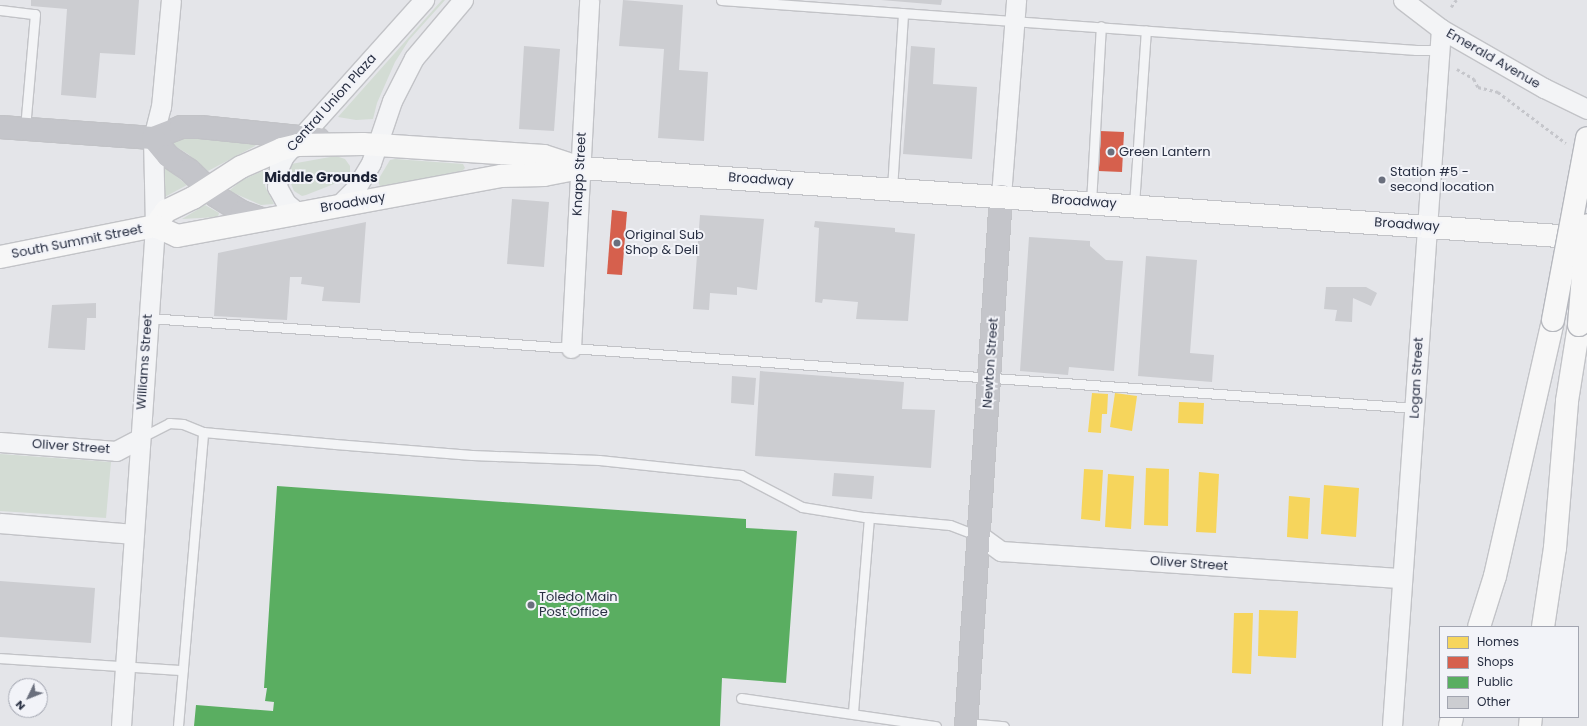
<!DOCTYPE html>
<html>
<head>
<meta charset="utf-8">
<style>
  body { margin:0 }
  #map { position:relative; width:1587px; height:726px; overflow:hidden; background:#e4e5e9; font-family:Poppins,sans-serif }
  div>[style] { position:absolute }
  .green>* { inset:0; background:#d3dcd4 }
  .homes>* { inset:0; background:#f6d55c }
  .shops>* { inset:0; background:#d6604d }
  .public>* { inset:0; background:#5aae61 }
  .building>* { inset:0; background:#cccdd1 }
  .path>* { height:2.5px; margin-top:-1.25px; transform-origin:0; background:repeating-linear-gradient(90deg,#c5c6cb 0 3px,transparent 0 6px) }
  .roads { filter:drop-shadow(1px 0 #c2c3c7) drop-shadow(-1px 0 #c2c3c7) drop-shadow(0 1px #c2c3c7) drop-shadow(0 -1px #c2c3c7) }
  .lane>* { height:9px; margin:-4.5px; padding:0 4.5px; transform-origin:4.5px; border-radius:4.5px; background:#f3f4f6 }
  .street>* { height:19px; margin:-9.5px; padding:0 9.5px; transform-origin:9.5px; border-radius:9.5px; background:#f3f4f6 }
  .secondary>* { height:22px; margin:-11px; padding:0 11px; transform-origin:11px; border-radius:11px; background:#c4c5ca }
  .primary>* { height:22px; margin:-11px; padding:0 11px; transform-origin:11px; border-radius:11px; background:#f7f7f7 }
  .highway>* { height:22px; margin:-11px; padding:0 11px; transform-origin:11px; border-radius:11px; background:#f7f7f7 }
  .bridges { filter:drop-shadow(1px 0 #b6b8be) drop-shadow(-1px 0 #b6b8be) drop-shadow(0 1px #b6b8be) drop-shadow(0 -1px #b6b8be) }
  .highway-bridge>* { height:22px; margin:-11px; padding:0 11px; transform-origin:11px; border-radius:11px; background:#f7f7f7 }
  .dots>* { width:11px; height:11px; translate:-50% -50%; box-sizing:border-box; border:2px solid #f2f3f8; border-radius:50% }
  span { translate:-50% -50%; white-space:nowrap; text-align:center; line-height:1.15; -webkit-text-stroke:4px #f2f3f8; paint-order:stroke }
  .street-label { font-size:13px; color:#293043 }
  .poi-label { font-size:13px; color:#293043 }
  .left { translate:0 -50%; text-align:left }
  .neighbourhood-label { font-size:14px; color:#1b2134; font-weight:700 }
  .legend { position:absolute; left:1439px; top:626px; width:140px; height:92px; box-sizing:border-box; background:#f2f3f8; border:1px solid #a2a5b0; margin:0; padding:5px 7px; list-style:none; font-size:12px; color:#293043 }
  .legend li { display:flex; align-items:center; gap:8px; height:20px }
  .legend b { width:20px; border:1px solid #a2a5b0 }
  .north { position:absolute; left:8px; top:678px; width:40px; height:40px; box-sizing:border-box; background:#f2f3f8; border:1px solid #a2a5b0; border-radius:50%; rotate:227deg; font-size:11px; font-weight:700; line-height:16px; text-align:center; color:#293043 }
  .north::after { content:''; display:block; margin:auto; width:14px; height:18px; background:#6a6f7d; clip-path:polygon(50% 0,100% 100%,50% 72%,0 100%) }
</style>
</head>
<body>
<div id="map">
  <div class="green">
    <i style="clip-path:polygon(442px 0,445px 0,409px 40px,395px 62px,377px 103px,373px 119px,356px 120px,338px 117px)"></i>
    <i style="clip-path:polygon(168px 135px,258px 142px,255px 146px,208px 171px,188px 154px,170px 143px)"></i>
    <i style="clip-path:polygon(336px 156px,345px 159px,350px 166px,350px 173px,344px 180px,306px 195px,302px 196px,294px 191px,289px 179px,291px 164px)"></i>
    <i style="clip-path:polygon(395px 159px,463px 164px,465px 168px,462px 171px,380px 187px,378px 180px,390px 160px)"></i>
    <i style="clip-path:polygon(165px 167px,187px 185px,161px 199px,162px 168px)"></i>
    <i style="clip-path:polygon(265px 170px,265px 186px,274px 204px,261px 205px,229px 191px,242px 180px)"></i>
    <i style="clip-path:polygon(205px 205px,219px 213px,218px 217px,182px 219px)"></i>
    <i style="clip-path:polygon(0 454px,111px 462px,106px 518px,0 511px)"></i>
  </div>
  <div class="homes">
    <i style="clip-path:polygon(1092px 393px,1108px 394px,1107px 414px,1102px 414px,1101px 433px,1088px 432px)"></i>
    <i style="clip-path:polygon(1115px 393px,1137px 396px,1132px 431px,1110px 427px)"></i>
    <i style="clip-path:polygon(1179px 402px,1204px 403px,1203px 424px,1178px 423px)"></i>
    <i style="clip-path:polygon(1146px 468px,1169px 469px,1168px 526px,1144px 525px)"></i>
    <i style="clip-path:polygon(1084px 469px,1103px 470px,1100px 521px,1081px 519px)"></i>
    <i style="clip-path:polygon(1199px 472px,1219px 474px,1216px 533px,1196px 532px)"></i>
    <i style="clip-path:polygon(1108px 474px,1134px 476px,1131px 529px,1105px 527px)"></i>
    <i style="clip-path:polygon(1324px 485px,1359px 488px,1356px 537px,1321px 534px)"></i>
    <i style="clip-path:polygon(1289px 496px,1310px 498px,1308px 539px,1287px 537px)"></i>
    <i style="clip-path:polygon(1259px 610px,1298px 611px,1296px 658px,1258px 656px)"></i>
    <i style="clip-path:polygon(1234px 613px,1253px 613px,1251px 674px,1232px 673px)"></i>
  </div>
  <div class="shops">
    <i style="clip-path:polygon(1100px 131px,1124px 132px,1122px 172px,1098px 171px)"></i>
    <i style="clip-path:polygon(612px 210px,627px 212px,622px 275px,607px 274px)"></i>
  </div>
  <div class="public">
    <i style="clip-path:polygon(277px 486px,746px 519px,746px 528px,797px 531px,786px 683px,722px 678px,720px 726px,194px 726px,196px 705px,273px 711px,274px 702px,265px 701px,267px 688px,264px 688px)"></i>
  </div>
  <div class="building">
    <i style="clip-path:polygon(31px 0,139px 0,135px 55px,100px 53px,96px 98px,61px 95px,67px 9px,31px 6px)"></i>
    <i style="clip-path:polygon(623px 0,683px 5px,679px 70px,708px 72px,704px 141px,658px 138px,664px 49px,619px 46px)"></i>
    <i style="clip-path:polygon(881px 0,942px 0,941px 5px)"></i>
    <i style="clip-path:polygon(524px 46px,560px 49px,554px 131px,519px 129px)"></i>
    <i style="clip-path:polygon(911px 46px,935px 48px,933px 84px,977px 87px,972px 159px,903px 154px)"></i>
    <i style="clip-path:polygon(512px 199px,549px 202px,544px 267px,507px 264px)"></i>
    <i style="clip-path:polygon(700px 215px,764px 219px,757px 290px,737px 287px,737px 295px,710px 293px,709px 310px,693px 309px)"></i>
    <i style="clip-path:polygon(815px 221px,895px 228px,895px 232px,915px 234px,908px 321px,856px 319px,858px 302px,823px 299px,822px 303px,815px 302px,819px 228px,814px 227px)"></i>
    <i style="clip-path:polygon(366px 222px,360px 303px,322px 301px,324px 287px,301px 284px,302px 277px,290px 277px,287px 320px,214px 316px,218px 253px)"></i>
    <i style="clip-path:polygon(1029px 237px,1090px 241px,1090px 246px,1106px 260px,1123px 261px,1114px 371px,1069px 367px,1068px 375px,1020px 371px)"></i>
    <i style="clip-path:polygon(1146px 256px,1197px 260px,1190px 353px,1214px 355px,1212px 382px,1138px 376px)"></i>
    <i style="clip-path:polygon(1326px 287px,1366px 287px,1377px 293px,1371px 306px,1353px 298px,1352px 322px,1335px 321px,1337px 310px,1324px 309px)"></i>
    <i style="clip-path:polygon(96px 303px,96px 318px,87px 318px,85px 350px,48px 348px,52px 305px)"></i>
    <i style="clip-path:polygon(760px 371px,904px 382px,902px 409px,935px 410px,931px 468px,755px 456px)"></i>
    <i style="clip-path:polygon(732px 376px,756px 378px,754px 405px,731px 403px)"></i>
    <i style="clip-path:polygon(834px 473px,874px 476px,872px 499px,832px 496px)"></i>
    <i style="clip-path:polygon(0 581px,95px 588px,91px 643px,0 637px)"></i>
  </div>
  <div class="path">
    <i style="left:1451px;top:7px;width:9px;rotate:-54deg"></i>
    <i style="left:1457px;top:69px;width:20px;rotate:30deg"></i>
    <i style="left:1474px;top:79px;width:9px;rotate:63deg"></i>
    <i style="left:1478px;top:87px;width:21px;rotate:14deg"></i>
    <i style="left:1498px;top:92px;width:85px;rotate:36.9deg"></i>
  </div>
  <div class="roads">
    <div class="lane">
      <i style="left:721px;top:0;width:697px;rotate:4.11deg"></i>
      <i style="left:1416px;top:50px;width:22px"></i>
      <i style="left:0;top:10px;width:35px;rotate:7deg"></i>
      <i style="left:35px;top:14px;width:115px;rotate:95deg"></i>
      <i style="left:892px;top:189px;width:176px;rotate:-86.4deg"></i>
      <i style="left:1091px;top:203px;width:177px;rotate:-86.8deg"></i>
      <i style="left:1134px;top:205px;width:175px;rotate:-86.1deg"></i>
      <i style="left:148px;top:318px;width:1270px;rotate:4.06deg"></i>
      <i style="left:140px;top:438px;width:33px;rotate:-27deg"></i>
      <i style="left:169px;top:423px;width:14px;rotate:4deg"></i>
      <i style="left:183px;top:424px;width:22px;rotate:22deg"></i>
      <i style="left:203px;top:432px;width:133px;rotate:5.2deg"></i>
      <i style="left:335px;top:444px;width:137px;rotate:4.6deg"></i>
      <i style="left:472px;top:455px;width:127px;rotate:2.3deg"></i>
      <i style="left:599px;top:460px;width:143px;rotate:6deg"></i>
      <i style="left:741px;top:475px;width:69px;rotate:27.7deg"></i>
      <i style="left:802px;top:507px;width:63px;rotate:9.2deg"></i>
      <i style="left:864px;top:517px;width:86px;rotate:5.3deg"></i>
      <i style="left:950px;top:525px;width:31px;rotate:21deg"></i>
      <i style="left:0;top:658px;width:183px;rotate:3.8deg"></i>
      <i style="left:741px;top:698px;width:197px;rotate:8.2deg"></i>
      <i style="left:853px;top:712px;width:195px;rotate:-85.3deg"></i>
      <i style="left:966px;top:723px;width:38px;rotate:5deg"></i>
      <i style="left:178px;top:726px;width:295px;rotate:-85.1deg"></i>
    </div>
    <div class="street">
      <i style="left:1403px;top:0;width:48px;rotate:37.3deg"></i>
      <i style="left:1441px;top:29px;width:119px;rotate:29.8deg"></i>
      <i style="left:1544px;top:88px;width:48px;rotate:26deg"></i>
      <i style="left:1001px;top:196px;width:197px;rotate:-85.6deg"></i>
      <i style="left:338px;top:206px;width:25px;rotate:-45deg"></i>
      <i style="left:356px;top:188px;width:29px;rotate:-59deg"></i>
      <i style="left:371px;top:163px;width:65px;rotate:-71.3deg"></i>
      <i style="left:392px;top:101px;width:48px;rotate:-62.9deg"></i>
      <i style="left:414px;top:58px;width:76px;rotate:-49.8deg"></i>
      <i style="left:298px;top:213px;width:16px;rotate:-140deg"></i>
      <i style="left:286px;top:203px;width:18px;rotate:-119deg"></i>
      <i style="left:277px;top:187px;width:20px;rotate:-84deg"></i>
      <i style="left:279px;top:167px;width:12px;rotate:-66deg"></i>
      <i style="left:284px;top:156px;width:210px;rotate:-48.1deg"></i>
      <i style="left:571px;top:348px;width:348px;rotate:-87deg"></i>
      <i style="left:0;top:442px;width:116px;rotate:4.4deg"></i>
      <i style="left:116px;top:451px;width:26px;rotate:-28deg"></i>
      <i style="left:0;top:523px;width:134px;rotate:4.7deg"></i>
      <i style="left:980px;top:536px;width:26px;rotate:36deg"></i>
      <i style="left:1001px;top:551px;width:402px;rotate:3.9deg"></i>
      <i style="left:121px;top:726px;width:501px;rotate:-86.11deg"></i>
      <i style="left:155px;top:226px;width:88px;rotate:-91.3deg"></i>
      <i style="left:153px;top:138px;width:32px;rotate:-76deg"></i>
      <i style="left:161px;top:107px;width:107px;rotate:-84.7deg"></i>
      <i style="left:1392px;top:726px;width:699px;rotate:-85.98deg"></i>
    </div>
    <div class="secondary">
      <i style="left:0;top:127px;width:153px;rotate:4.1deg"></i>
      <i style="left:153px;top:138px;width:30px;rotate:-21deg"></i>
      <i style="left:181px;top:127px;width:19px"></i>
      <i style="left:200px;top:127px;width:119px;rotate:5.8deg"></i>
      <i style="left:153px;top:138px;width:23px;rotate:50deg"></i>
      <i style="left:168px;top:156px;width:25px;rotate:34deg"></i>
      <i style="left:189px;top:170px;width:37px;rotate:44deg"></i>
      <i style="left:216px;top:196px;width:31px;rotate:32deg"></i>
      <i style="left:242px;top:212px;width:23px;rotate:20deg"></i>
      <i style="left:966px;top:726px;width:531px;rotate:-86.22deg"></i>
    </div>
    <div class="primary">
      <i style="left:155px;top:226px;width:19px;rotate:-54deg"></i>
      <i style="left:166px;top:211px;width:30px;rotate:-26deg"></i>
      <i style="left:193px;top:198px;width:57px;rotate:-32.9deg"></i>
      <i style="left:241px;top:167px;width:45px;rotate:-23.7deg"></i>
      <i style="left:282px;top:149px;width:16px;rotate:-14deg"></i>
      <i style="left:298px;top:145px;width:65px;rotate:-0.9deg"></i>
      <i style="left:363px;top:144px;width:181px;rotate:3.8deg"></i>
      <i style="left:544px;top:156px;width:36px;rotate:18deg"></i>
      <i style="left:0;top:257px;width:158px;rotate:-11.3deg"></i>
      <i style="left:155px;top:226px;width:24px;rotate:24deg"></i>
      <i style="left:177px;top:236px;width:330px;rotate:-10.5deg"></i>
      <i style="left:501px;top:176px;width:43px;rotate:-1.3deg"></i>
      <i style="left:544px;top:175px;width:38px;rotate:-11deg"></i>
      <i style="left:581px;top:168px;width:1008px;rotate:3.98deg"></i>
    </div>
    <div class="highway">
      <i style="left:1479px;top:627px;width:53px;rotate:-72.6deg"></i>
      <i style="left:1495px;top:576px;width:262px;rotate:-77.2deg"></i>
      <i style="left:1543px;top:627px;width:80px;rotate:-81.4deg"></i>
      <i style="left:1555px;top:548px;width:147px;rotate:-85.3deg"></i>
      <i style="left:1567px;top:401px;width:77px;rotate:-81deg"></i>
      <i style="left:1450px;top:726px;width:9px;rotate:-77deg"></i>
      <i style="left:1530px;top:726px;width:9px;rotate:-84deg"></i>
    </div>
  </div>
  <div class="bridges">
    <div class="highway-bridge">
      <i style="left:1553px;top:320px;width:185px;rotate:-79.4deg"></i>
      <i style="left:1579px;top:325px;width:100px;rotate:-85.4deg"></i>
    </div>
  </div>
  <div class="dots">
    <i style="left:1111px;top:152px;background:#6a6f7d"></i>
    <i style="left:1382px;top:180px;background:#6a6f7d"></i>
    <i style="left:617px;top:243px;background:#6a6f7d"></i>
    <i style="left:531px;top:605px;background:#6a6f7d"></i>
  </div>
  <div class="street-label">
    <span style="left:1493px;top:59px;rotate:30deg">Emerald Avenue</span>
    <span style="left:332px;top:103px;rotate:-48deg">Central Union Plaza</span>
    <span style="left:580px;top:174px;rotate:-87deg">Knapp Street</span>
    <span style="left:761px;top:180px;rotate:4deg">Broadway</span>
    <span style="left:1084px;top:202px;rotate:4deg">Broadway</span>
    <span style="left:353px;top:203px;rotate:-10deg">Broadway</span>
    <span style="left:1407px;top:225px;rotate:4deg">Broadway</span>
    <span style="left:77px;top:242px;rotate:-11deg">South Summit Street</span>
    <span style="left:145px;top:362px;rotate:-86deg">Williams Street</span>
    <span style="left:991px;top:363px;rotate:-86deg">Newton Street</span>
    <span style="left:1417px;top:378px;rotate:-87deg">Logan Street</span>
    <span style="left:71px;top:447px;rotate:4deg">Oliver Street</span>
    <span style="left:1189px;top:564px;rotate:4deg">Oliver Street</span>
  </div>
  <div class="poi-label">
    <span class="left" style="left:1119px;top:152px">Green Lantern</span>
    <span class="left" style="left:1390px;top:180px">Station #5 -<br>second location</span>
    <span class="left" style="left:625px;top:243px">Original Sub<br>Shop &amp; Deli</span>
    <span class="left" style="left:539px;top:605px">Toledo Main<br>Post Office</span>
  </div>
  <div class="neighbourhood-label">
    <span style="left:321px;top:177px">Middle Grounds</span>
  </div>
  <ul class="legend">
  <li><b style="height:11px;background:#f6d55c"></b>Homes</li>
  <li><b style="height:11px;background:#d6604d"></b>Shops</li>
  <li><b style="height:11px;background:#5aae61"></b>Public</li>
  <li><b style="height:11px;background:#cccdd1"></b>Other</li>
  </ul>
  <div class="north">N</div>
</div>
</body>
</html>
